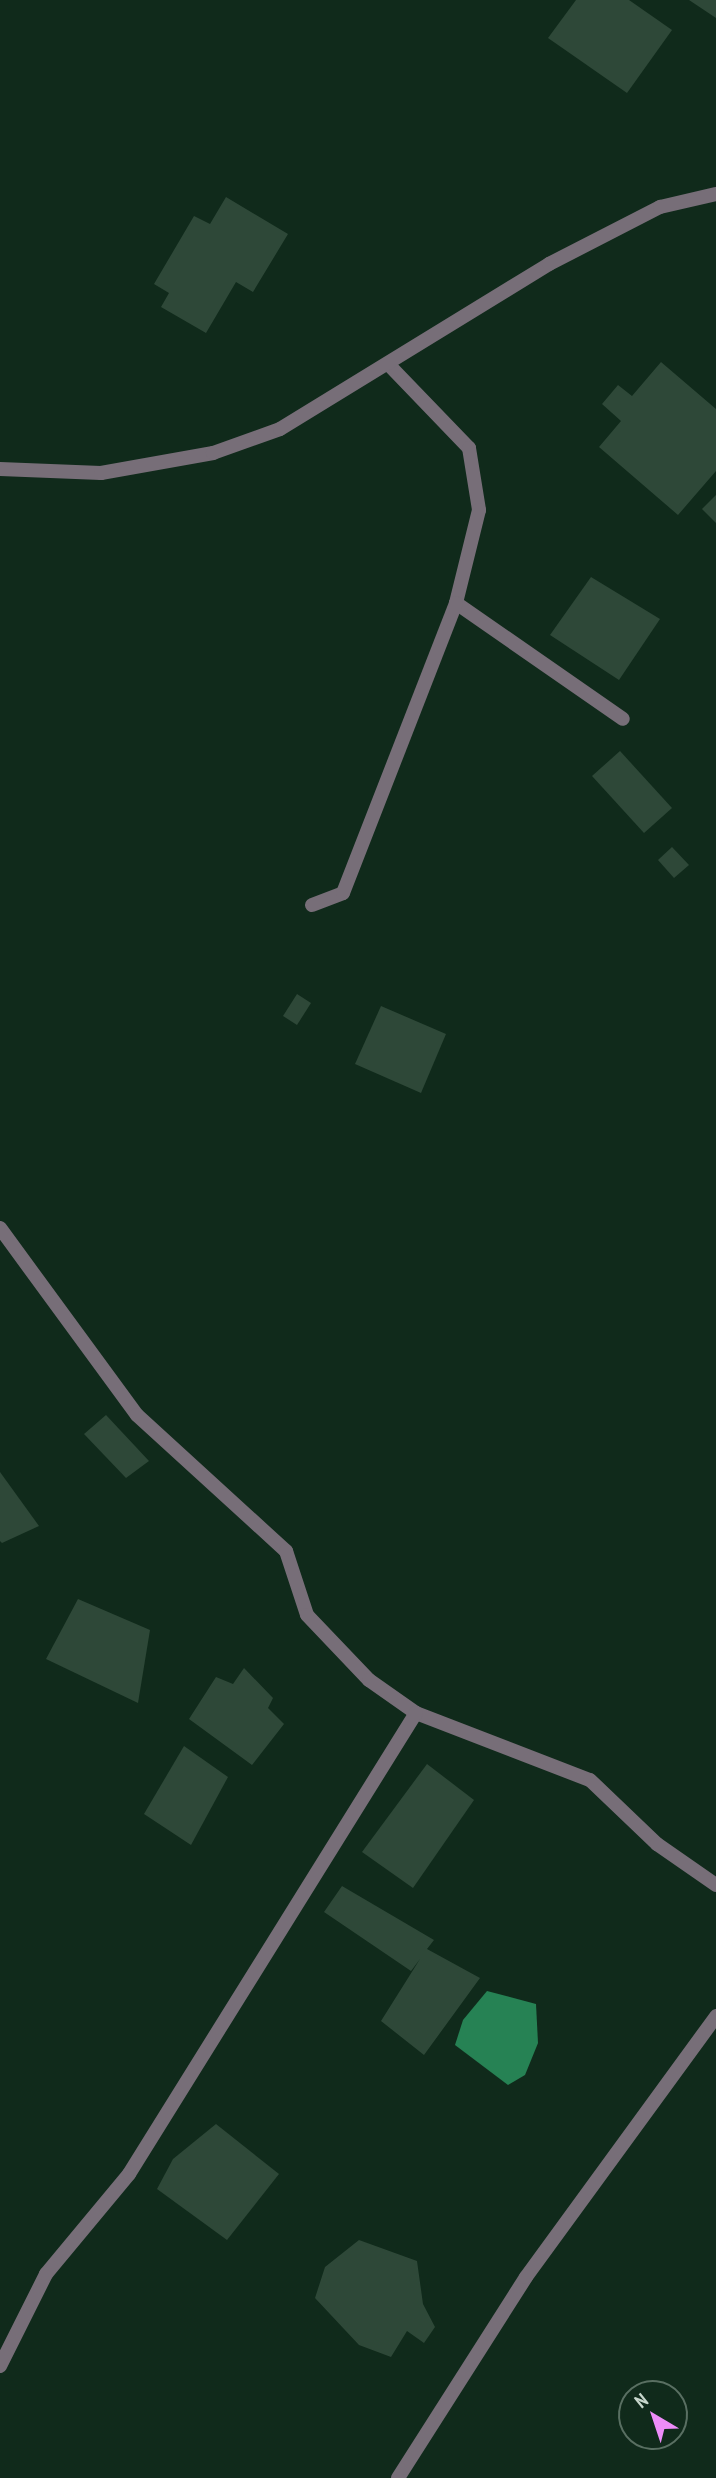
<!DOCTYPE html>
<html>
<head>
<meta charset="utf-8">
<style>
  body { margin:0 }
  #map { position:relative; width:716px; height:2478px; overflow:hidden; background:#102a1b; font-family:"PT Sans Narrow",sans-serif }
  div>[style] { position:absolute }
  .water>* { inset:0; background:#268254 }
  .building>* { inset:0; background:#2e4838 }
  .street>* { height:14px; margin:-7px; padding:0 7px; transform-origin:7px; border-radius:7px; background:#776e78 }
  span { translate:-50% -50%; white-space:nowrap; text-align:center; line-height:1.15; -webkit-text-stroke:5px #102a1b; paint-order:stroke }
  .north { position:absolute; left:618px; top:2380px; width:70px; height:70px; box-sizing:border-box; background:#102a1b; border:2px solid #596f62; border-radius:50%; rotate:321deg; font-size:19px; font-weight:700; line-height:28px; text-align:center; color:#c7d6cc }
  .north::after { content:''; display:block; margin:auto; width:24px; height:32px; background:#ed8cf9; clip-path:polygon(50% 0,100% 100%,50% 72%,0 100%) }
</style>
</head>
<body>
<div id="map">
  <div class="water">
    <i style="clip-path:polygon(487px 1991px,536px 2004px,538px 2043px,525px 2075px,508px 2085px,455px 2045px,463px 2020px)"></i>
  </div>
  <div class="building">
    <i style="clip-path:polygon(576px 0,629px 0,672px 30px,627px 93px,548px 38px)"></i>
    <i style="clip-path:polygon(689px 0,716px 0,716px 18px)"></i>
    <i style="clip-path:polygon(226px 197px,288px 234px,253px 292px,236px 282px,206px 333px,161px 307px,169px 293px,154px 284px,194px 216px,210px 224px)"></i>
    <i style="clip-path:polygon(661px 362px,716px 409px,716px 471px,678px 515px,599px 447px,621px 421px,602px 404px,618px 385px,632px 396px)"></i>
    <i style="clip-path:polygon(716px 495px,716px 523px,702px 509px)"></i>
    <i style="clip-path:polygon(591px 577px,660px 619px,619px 680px,550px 635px)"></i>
    <i style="clip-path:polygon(620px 751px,672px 808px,644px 833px,592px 776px)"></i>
    <i style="clip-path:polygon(672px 847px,689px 865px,674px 878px,658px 860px)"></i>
    <i style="clip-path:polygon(297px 994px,311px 1003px,297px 1025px,283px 1016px)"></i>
    <i style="clip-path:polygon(381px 1006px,446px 1034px,421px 1093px,355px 1064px)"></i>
    <i style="clip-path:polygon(106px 1415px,149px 1461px,126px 1478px,84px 1434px)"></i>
    <i style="clip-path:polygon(0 1472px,39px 1526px,2px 1543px,0 1541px)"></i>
    <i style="clip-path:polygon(78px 1599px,150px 1630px,138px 1703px,46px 1659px)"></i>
    <i style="clip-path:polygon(244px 1668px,273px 1698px,268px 1708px,284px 1724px,252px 1765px,189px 1719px,216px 1677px,233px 1684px)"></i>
    <i style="clip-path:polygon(184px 1746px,228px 1777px,191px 1845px,144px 1814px)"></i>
    <i style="clip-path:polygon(427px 1764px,474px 1800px,413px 1888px,362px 1852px)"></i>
    <i style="clip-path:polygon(342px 1886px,434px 1940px,427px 1949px,480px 1978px,424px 2055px,381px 2021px,420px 1959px,411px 1971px,324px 1912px)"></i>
    <i style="clip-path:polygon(216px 2124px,279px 2174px,227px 2240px,157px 2189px,173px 2159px)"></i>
    <i style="clip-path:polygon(359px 2240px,417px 2261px,423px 2304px,435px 2327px,424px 2343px,407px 2331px,391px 2357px,359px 2345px,315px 2298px,325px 2267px)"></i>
  </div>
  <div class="street">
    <i style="left:390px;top:366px;width:114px;rotate:46.1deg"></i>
    <i style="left:469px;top:448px;width:63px;rotate:80.8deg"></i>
    <i style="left:479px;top:510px;width:96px;rotate:103.9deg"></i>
    <i style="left:456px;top:603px;width:203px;rotate:34.8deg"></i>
    <i style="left:0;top:469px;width:101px;rotate:2.3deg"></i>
    <i style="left:101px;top:473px;width:114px;rotate:-10.1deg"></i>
    <i style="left:213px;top:453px;width:71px;rotate:-19.7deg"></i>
    <i style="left:280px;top:429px;width:316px;rotate:-31.5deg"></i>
    <i style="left:549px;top:264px;width:125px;rotate:-27.2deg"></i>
    <i style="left:660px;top:207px;width:57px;rotate:-13.1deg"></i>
    <i style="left:312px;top:905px;width:33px;rotate:-21deg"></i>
    <i style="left:343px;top:893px;width:311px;rotate:-68.7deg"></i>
    <i style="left:0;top:1228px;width:232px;rotate:53.8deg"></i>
    <i style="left:137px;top:1415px;width:202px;rotate:42.4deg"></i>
    <i style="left:286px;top:1551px;width:67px;rotate:71.8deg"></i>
    <i style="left:307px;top:1615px;width:90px;rotate:46.4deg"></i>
    <i style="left:369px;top:1680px;width:57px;rotate:35.1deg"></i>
    <i style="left:416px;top:1713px;width:186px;rotate:21.1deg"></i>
    <i style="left:590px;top:1780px;width:93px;rotate:43.7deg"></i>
    <i style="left:657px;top:1844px;width:72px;rotate:34.8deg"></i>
    <i style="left:0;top:2366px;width:103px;rotate:-63.4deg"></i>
    <i style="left:46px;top:2274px;width:130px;rotate:-50.3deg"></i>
    <i style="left:129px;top:2174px;width:543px;rotate:-58.1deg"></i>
    <i style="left:398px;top:2478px;width:238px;rotate:-57.5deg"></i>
    <i style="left:526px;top:2277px;width:323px;rotate:-53.9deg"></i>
  </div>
  <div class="north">N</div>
</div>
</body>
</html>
